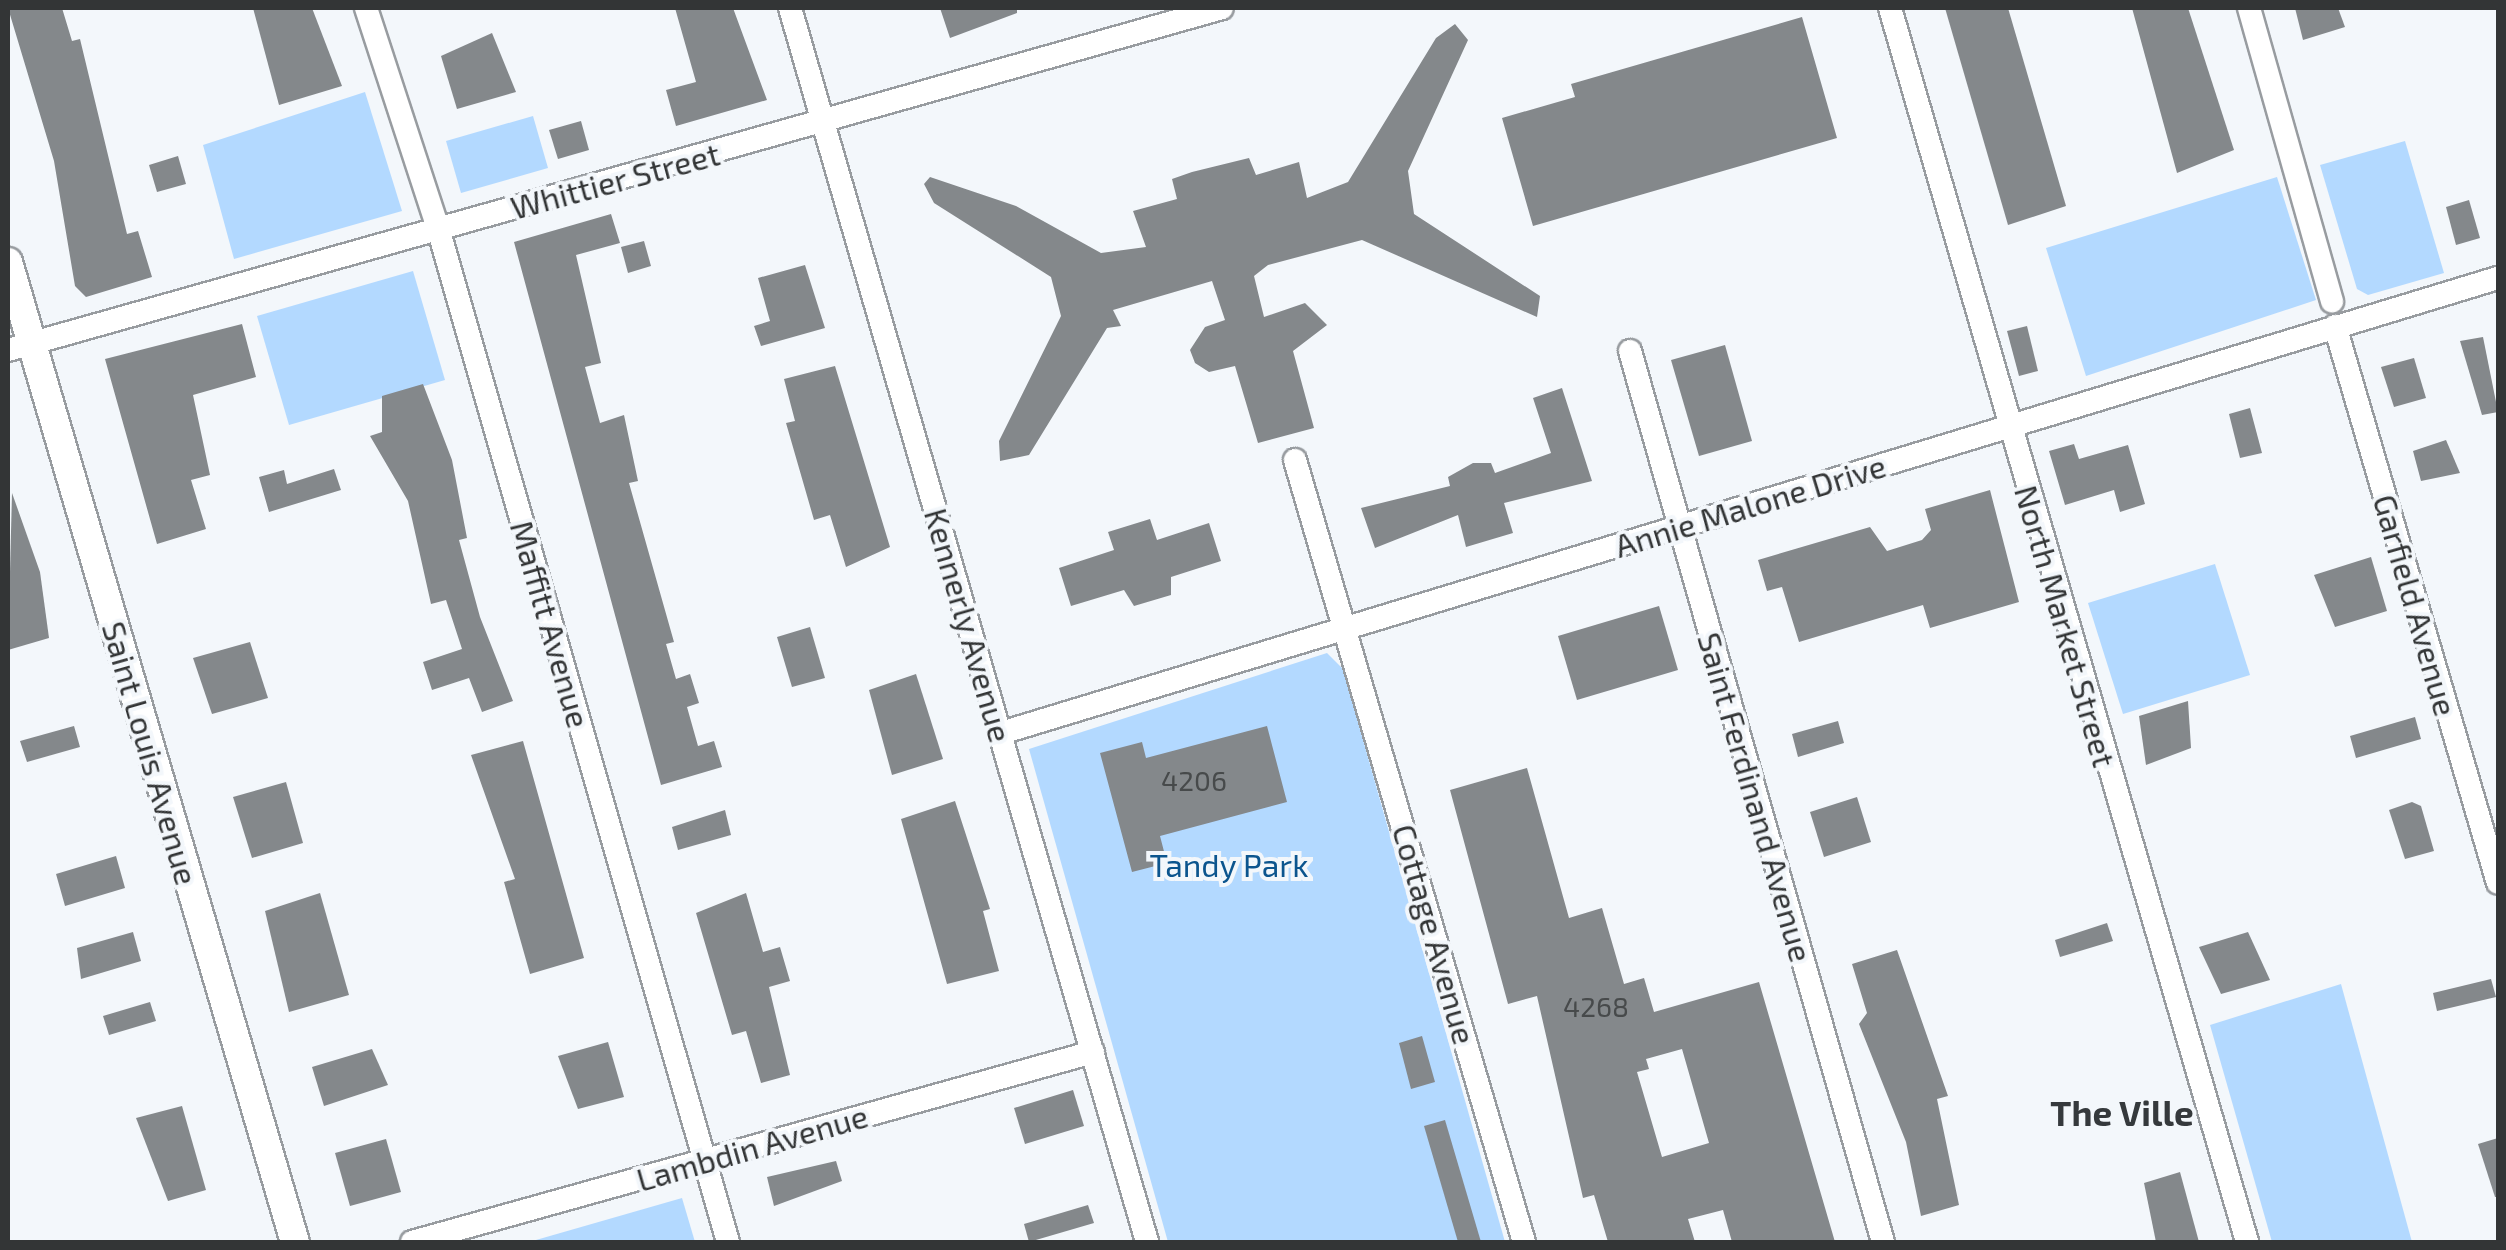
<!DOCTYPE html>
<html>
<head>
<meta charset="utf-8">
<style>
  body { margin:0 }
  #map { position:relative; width:2506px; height:1250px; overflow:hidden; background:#f3f7fb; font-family:"Exo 2",sans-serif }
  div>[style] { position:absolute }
  .green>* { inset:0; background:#b3d9ff }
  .building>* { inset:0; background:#84888b }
  .roads { filter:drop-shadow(2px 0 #989ca0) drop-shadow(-2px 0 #989ca0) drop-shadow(0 2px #989ca0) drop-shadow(0 -2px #989ca0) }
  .minor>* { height:22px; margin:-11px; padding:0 11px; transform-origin:11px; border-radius:11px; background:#fff }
  .tertiary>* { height:28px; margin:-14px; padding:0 14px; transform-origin:14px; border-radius:14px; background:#fff }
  span { translate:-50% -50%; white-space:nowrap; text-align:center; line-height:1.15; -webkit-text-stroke:8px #f3f7fb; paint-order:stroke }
  .number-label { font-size:28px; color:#474a4b }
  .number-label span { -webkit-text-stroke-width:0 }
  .street-label { font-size:32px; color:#333536 }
  .park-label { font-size:32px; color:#0c558e }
  .neighbourhood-label { font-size:35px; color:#35393c; font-weight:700 }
  .frame { position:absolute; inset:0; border:10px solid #333536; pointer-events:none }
</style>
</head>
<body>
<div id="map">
  <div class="green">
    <i style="clip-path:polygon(365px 92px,402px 211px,234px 259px,203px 145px)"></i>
    <i style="clip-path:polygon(533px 116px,548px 168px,461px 193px,446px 141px)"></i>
    <i style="clip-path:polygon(2405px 141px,2444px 273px,2368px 295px,2357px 289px,2320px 165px)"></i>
    <i style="clip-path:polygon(2277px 177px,2316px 300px,2086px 376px,2046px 248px)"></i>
    <i style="clip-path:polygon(413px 271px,445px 380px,289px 425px,257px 316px)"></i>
    <i style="clip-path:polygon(2215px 564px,2250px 675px,2123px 714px,2088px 603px)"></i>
    <i style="clip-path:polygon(1327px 653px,1343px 669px,1505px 1242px,1168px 1242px,1029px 749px)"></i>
    <i style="clip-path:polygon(2341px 984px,2412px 1242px,2272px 1242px,2210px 1025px)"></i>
    <i style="clip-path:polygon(682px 1198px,695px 1242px,529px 1242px)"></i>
  </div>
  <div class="building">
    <i style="clip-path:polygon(8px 8px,62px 8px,72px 41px,80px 39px,127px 234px,138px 231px,152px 277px,86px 297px,75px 286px,54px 161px)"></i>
    <i style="clip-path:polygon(253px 8px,312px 8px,342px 86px,279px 105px)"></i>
    <i style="clip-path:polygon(675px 8px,733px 8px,767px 100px,676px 126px,666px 90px,696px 82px)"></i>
    <i style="clip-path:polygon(940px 8px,1017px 8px,1017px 13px,950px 38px)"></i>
    <i style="clip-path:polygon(1945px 8px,2008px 8px,2066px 206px,2008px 225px)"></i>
    <i style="clip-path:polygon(2132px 8px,2188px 8px,2234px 150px,2177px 173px)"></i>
    <i style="clip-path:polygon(2295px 8px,2338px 8px,2345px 27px,2303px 40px)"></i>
    <i style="clip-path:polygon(1802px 17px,1837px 138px,1533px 226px,1502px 118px,1575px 97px,1571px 84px)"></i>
    <i style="clip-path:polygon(1455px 24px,1468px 40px,1408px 171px,1414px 214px,1540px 296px,1537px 317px,1362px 240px,1268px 265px,1254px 276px,1264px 317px,1305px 303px,1327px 325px,1293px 351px,1314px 428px,1258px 443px,1235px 366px,1209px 372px,1195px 363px,1190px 350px,1205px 327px,1225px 320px,1212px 281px,1113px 310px,1121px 326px,1107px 328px,1029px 455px,1000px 461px,999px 441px,1061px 316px,1051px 277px,934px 203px,924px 184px,930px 177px,1016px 206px,1101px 253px,1146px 247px,1133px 211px,1177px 199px,1172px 179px,1192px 172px,1249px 158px,1256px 175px,1299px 162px,1307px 198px,1348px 182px,1436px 38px)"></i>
    <i style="clip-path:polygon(492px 33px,516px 92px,457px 109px,441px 56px)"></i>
    <i style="clip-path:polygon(581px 121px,589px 150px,558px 159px,549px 130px)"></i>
    <i style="clip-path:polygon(178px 156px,186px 184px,157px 192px,149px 165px)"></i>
    <i style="clip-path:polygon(2469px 200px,2480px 238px,2456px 245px,2446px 207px)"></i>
    <i style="clip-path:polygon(611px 214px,620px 243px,576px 255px,601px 363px,585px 367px,600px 423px,624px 415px,638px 481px,629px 483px,674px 642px,666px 644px,676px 679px,690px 674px,699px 703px,687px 707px,698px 746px,714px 741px,722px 767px,661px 785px,514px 242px)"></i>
    <i style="clip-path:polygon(644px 241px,651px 266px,628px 273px,621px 247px)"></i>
    <i style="clip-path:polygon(805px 265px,825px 328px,761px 346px,754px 326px,770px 321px,758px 278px)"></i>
    <i style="clip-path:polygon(242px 324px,256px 377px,193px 395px,210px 475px,191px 480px,206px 529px,157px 544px,105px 359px)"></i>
    <i style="clip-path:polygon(2027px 326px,2038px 371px,2019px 376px,2007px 331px)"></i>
    <i style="clip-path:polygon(2483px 337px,2498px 412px,2482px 415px,2460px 341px)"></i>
    <i style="clip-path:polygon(1725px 345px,1752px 441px,1699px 456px,1671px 360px)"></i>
    <i style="clip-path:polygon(2414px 358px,2426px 398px,2394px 407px,2381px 367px)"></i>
    <i style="clip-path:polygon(835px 366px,890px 547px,846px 567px,830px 515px,814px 520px,786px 423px,795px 421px,784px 379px)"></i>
    <i style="clip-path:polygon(423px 384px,452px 460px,467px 538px,459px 540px,480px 617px,513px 701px,482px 712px,469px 678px,432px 690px,423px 662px,462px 649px,446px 600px,431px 604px,408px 501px,370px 436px,382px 432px,382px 396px)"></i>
    <i style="clip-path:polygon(1562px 388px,1592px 481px,1504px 503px,1513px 533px,1466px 547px,1458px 515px,1375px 548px,1361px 508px,1450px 486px,1448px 477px,1473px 463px,1491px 463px,1495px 473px,1551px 453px,1533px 398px)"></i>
    <i style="clip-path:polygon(2250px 408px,2262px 453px,2240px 458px,2229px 414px)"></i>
    <i style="clip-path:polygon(2446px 440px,2460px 473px,2421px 481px,2413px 451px)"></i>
    <i style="clip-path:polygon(2074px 444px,2079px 459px,2128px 445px,2145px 504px,2120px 512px,2114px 490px,2065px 505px,2049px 451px)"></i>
    <i style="clip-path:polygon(334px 469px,341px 490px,269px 512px,259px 477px,284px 470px,287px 484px)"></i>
    <i style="clip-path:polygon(1990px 490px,2019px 602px,1930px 628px,1923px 605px,1799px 642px,1782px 587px,1767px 591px,1758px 560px,1870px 527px,1887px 551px,1922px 540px,1931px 530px,1925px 509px)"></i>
    <i style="clip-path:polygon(12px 493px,40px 572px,49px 638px,8px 650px)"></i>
    <i style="clip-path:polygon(1150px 519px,1157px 540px,1209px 523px,1221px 561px,1171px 577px,1171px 595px,1134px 606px,1124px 590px,1071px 606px,1059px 568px,1114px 550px,1108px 532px)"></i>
    <i style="clip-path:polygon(2371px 557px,2387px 611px,2335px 627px,2314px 575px)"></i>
    <i style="clip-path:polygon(1659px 606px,1678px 670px,1577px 700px,1558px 636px)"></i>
    <i style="clip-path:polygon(810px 627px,825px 678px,792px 687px,777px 637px)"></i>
    <i style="clip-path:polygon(250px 642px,268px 698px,212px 714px,193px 658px)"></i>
    <i style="clip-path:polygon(916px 674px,943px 759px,892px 775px,869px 690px)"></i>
    <i style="clip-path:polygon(2188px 701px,2191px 748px,2146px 765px,2139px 716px)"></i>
    <i style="clip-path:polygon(2415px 717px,2421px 739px,2356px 758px,2350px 736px)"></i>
    <i style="clip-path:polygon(1838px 721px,1844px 743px,1798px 757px,1792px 734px)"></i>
    <i style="clip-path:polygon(74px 726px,80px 747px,27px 762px,20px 741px)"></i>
    <i style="clip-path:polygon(1267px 726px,1287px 802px,1160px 836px,1167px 863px,1132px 872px,1100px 753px,1142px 742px,1146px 758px)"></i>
    <i style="clip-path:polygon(523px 741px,584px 958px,530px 974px,504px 882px,515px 879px,471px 755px)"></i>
    <i style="clip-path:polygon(evenodd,1527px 768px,1569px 918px,1602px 908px,1624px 984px,1644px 978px,1654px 1012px,1759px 982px,1835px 1242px,1732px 1242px,1723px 1210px,1688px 1219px,1695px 1242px,1608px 1242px,1594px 1195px,1583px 1198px,1537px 996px,1508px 1004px,1450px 790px,1527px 768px,1682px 1049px,1709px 1143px,1662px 1157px,1637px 1072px,1649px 1069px,1646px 1059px,1682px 1049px)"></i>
    <i style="clip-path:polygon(286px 782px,303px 843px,252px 858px,233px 797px)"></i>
    <i style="clip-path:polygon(1857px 797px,1871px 842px,1824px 857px,1810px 812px)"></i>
    <i style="clip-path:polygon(955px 801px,990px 909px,983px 911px,999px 971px,947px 984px,901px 819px)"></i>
    <i style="clip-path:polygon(2412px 802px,2421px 806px,2434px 851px,2405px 859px,2389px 810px)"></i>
    <i style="clip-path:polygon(725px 810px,731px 835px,678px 850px,672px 827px)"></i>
    <i style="clip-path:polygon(116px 856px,125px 888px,65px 906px,56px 874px)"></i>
    <i style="clip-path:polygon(320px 893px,349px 995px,289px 1012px,265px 911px)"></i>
    <i style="clip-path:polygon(746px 893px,763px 952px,780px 947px,790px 981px,769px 987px,790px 1075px,761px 1083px,746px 1031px,732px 1035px,696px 913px)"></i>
    <i style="clip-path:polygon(2107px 923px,2113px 941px,2060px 957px,2055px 940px)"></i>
    <i style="clip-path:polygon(133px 932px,141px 961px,81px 979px,77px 948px)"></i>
    <i style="clip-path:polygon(2248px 932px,2270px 980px,2221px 994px,2199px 947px)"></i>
    <i style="clip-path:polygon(1897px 950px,1948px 1096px,1937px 1099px,1959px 1205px,1921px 1216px,1906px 1142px,1859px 1024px,1867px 1013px,1852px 964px)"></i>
    <i style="clip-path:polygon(2491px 979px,2496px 997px,2437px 1011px,2433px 993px)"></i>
    <i style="clip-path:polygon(150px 1002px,156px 1021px,109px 1035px,103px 1016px)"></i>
    <i style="clip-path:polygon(1422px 1036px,1435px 1082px,1411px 1089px,1399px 1043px)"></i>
    <i style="clip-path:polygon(608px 1042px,624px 1097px,578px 1109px,558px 1056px)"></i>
    <i style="clip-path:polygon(372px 1049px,388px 1085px,324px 1106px,312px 1067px)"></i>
    <i style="clip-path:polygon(1073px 1090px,1084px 1126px,1025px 1144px,1014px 1108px)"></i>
    <i style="clip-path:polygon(182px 1106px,206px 1190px,168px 1201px,136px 1118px)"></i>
    <i style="clip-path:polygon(1445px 1120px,1481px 1242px,1458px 1242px,1424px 1126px)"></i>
    <i style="clip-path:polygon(2498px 1138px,2498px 1197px,2495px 1197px,2478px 1144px)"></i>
    <i style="clip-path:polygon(386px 1139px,401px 1192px,350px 1206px,335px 1153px)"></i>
    <i style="clip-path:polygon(836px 1161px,842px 1181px,774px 1206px,767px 1177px)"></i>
    <i style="clip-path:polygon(2180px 1172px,2199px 1242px,2156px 1242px,2144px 1183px)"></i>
    <i style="clip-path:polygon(1088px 1205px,1094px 1223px,1029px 1242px,1024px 1224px)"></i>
  </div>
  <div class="roads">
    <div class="minor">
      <i style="left:366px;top:8px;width:231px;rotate:71.9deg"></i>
      <i style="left:438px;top:228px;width:1055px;rotate:74.04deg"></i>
      <i style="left:790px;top:8px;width:1285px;rotate:73.86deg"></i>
      <i style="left:1890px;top:8px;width:1285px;rotate:73.86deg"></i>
      <i style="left:2249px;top:8px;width:305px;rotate:74.2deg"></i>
      <i style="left:2335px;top:326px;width:580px;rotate:73.69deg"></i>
      <i style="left:8px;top:350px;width:1261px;rotate:-15.73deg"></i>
      <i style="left:1630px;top:351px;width:926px;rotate:74.15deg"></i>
      <i style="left:1295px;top:460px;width:815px;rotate:73.68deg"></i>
      <i style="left:1001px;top:733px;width:1565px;rotate:-16.91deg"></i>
      <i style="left:412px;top:1242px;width:707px;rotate:-15.59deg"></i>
    </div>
    <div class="tertiary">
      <i style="left:8px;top:262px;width:1021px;rotate:73.68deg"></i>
    </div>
  </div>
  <div class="number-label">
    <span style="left:1194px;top:780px">4206</span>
    <span style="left:1596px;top:1006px">4268</span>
  </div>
  <div class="street-label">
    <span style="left:615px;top:180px;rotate:-15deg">Whittier Street</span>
    <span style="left:1750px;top:505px;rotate:-17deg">Annie Malone Drive</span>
    <span style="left:2416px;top:605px;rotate:74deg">Garfield Avenue</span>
    <span style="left:551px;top:624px;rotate:74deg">Maffitt Avenue</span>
    <span style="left:969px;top:625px;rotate:74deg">Kennerly Avenue</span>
    <span style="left:2066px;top:626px;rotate:74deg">North Market Street</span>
    <span style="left:151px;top:753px;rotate:74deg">Saint Louis Avenue</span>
    <span style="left:1756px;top:797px;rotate:74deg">Saint Ferdinand Avenue</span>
    <span style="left:1435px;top:934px;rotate:74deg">Cottage Avenue</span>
    <span style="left:752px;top:1147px;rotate:-16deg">Lambdin Avenue</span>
  </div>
  <div class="park-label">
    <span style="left:1229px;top:864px">Tandy Park</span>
  </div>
  <div class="neighbourhood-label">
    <span style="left:2122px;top:1112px">The Ville</span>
  </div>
  <div class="frame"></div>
</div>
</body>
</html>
